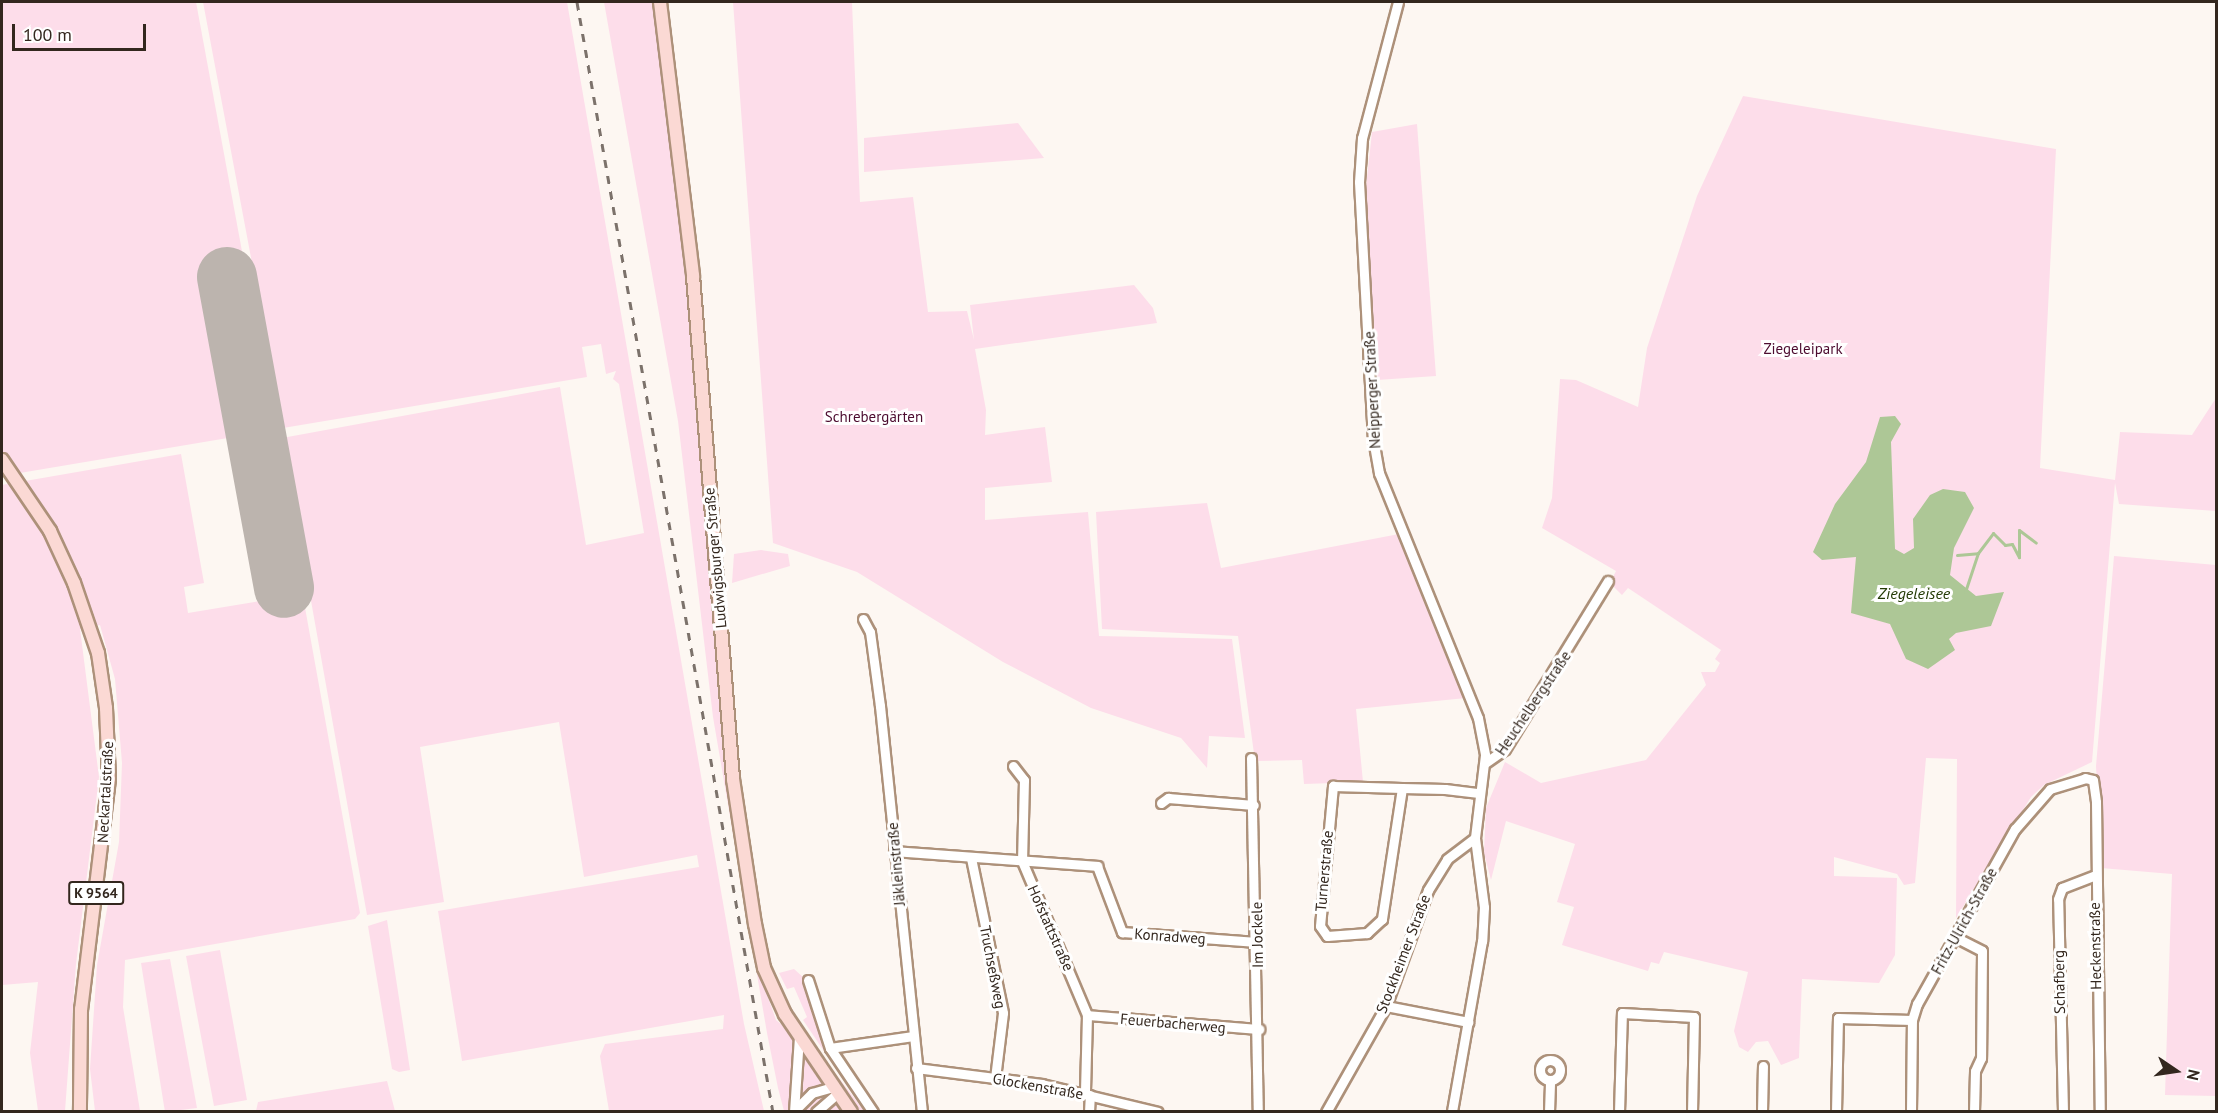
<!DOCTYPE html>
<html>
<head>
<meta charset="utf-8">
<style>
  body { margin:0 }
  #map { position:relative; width:2218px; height:1113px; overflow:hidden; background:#fdf7f2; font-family:"PT Sans",sans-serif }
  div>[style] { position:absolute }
  .green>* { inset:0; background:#fdddea }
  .water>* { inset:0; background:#adc796 }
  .stream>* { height:3px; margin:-1.5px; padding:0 1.5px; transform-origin:1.5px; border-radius:1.5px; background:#adc796 }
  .runway>* { height:60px; margin:-30px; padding:0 30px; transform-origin:30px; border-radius:30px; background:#bcb4ae }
  .roads { filter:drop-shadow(2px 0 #ad917a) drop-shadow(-2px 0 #ad917a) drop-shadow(0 2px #ad917a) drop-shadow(0 -2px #ad917a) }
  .minor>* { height:9px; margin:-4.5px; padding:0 4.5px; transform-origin:4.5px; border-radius:4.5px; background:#fff }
  .minor>.ring { margin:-4.5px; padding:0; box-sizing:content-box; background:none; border:9px solid #fff; border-radius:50% }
  .major>* { height:12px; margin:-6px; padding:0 6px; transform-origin:6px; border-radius:6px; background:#fbd9d4 }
  .rail>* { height:3px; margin-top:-1.5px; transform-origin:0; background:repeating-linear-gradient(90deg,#7c726b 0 8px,transparent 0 16px) }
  span { translate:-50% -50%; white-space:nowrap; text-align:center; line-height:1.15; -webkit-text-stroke:6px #fff; paint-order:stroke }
  .shield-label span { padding:2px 4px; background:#fff; border:2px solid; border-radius:4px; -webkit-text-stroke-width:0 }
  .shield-label { font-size:14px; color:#33271e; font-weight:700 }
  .park-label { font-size:15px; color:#4d0c30 }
  .street-label { font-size:15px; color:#33271e }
  .water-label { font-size:16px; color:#233a04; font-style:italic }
  .frame { position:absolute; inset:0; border:3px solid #33271e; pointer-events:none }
  .north { position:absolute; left:2146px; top:1041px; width:60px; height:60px; -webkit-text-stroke:4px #fff; paint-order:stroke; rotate:103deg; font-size:16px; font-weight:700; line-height:24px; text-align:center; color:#33271e }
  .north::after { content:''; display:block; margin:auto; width:21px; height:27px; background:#33271e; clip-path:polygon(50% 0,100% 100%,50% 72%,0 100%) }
  .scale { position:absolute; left:12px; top:24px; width:134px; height:27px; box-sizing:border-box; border:3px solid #33271e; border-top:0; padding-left:8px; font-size:18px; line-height:21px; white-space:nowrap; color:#33271e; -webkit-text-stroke:4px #fff; paint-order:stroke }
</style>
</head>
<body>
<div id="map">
  <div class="green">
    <i style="clip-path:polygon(2px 2px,196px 2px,275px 430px,2px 476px)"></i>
    <i style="clip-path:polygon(203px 2px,567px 2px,744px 1024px,764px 1111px,609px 1111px,600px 1056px,605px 1044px,723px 1029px,724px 1015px,462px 1061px,438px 911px,699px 867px,697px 855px,584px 877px,559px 722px,420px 747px,444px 902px,367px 915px,282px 438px,560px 387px,586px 545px,644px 533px,619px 384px,613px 379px,616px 371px,606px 374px,601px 344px,582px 347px,587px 377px,283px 428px)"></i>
    <i style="clip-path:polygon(604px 2px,655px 2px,683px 221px,724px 745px,757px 966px,776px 1020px,829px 1065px,864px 1111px,784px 1111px,778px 1088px,767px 1033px,713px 717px,678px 421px)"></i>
    <i style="clip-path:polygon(733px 2px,852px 2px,860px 202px,913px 197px,928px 312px,967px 311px,974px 340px,970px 305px,1134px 285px,1153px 308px,1157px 323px,975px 349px,986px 410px,985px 435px,1045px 427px,1052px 482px,985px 488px,985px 520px,1088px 512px,1099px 636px,1232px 639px,1245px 738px,1209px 736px,1207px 768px,1181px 738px,1091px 708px,1003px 662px,857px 572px,773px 543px)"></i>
    <i style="clip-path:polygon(1743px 96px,2056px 149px,2040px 468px,2115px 480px,2120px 432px,2192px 435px,2216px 398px,2216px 511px,2119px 504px,2115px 483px,2092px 762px,2044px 785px,2031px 797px,1956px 918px,1957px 759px,1926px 758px,1915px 883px,1904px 885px,1897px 874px,1834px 857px,1834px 876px,1897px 878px,1895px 955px,1879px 983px,1802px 979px,1799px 1058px,1781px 1065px,1768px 1041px,1756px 1042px,1748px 1052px,1739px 1047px,1734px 1031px,1748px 972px,1664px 952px,1659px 964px,1651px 962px,1648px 971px,1562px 945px,1574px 907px,1557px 902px,1575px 844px,1506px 821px,1491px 880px,1484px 853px,1486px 808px,1505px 762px,1541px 783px,1646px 760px,1706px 685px,1701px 672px,1715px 672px,1720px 663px,1715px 659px,1721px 650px,1628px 588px,1622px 595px,1610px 583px,1616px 571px,1542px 528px,1552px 498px,1560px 379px,1576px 380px,1638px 407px,1647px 348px,1697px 196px)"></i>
    <i style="clip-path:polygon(1018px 123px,1044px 158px,864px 172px,864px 138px)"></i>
    <i style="clip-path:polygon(1417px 124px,1436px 376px,1377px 380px,1363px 214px,1372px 132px)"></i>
    <i style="clip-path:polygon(269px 438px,275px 441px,360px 913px,355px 919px,125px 960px,123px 1007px,140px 1111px,95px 1111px,90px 1069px,97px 965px,119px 842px,122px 763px,115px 679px,100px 625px,80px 629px,99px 777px,76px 964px,65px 1111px,38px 1111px,30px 1053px,38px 982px,2px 985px,2px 485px,181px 454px,204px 583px,184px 587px,188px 613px,266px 600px,241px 443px)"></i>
    <i style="clip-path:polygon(1207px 503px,1221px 568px,1399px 534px,1466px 698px,1356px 709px,1363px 782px,1304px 784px,1302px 760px,1255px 761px,1238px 636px,1102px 629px,1096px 512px)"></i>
    <i style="clip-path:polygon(761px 550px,788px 554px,790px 566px,732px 583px,734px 554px)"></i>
    <i style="clip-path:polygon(2114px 556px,2216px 565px,2216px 1096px,2165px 1095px,2172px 874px,2101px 868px,2096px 766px)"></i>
    <i style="clip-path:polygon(387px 920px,410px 1070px,399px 1072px,392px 1069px,368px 926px)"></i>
    <i style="clip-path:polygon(220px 950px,247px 1100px,214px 1106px,186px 956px)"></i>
    <i style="clip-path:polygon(170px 959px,197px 1108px,165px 1112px,141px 963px)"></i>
    <i style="clip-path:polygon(794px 969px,804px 978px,848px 1087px,803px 1020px,807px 1017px,794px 987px,787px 989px,779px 973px)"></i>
    <i style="clip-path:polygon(387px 1081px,395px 1111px,256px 1111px,258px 1102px)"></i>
  </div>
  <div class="water">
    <i style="clip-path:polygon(1895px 416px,1901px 424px,1891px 442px,1895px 549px,1904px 554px,1914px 548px,1913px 519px,1930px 495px,1943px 489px,1965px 492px,1974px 508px,1954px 548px,1950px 575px,1976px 596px,2004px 592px,1991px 626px,1956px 633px,1949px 639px,1955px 650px,1928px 669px,1906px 659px,1890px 624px,1851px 613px,1856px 557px,1822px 560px,1813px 552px,1835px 504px,1866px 462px,1880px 417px)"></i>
  </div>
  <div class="stream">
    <i style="left:1957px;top:555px;width:21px;rotate:-5deg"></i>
    <i style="left:1978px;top:553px;width:25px;rotate:-53deg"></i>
    <i style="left:1993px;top:533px;width:17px;rotate:45deg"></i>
    <i style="left:2005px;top:545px;width:7px;rotate:-8deg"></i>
    <i style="left:2012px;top:544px;width:15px;rotate:62deg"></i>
    <i style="left:2019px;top:557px;width:27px;rotate:-90deg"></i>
    <i style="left:2019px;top:530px;width:21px;rotate:37deg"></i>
    <i style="left:1965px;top:592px;width:41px;rotate:-71.6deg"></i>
  </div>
  <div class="runway">
    <i style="left:227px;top:277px;width:316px;rotate:79.6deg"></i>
  </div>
  <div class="roads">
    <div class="minor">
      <i style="left:1398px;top:2px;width:141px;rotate:104.8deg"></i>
      <i style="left:1362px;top:138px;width:44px;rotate:93.9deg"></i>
      <i style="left:1359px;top:182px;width:257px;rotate:86.9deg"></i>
      <i style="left:1373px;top:439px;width:35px;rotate:80deg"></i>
      <i style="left:1379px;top:473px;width:264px;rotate:68deg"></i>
      <i style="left:1478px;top:718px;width:38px;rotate:79deg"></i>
      <i style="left:1485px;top:755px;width:84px;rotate:96.9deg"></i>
      <i style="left:1475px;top:838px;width:70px;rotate:82.6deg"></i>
      <i style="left:1484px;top:907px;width:34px;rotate:93deg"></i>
      <i style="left:1482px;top:941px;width:174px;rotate:100deg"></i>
      <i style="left:863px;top:619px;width:15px;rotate:62deg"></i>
      <i style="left:870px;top:632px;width:75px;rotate:82.3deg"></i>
      <i style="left:880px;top:706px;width:408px;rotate:84.1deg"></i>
      <i style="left:1251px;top:758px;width:354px;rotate:88.9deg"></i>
      <i style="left:1485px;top:763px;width:24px;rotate:-35deg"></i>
      <i style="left:1505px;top:749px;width:197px;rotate:-58.5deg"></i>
      <i style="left:1013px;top:766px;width:18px;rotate:52deg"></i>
      <i style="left:1024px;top:780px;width:81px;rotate:91.4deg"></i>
      <i style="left:1022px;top:861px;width:167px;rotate:67.1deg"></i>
      <i style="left:1087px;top:1015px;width:79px;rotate:91.5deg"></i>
      <i style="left:1402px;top:788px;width:133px;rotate:98.7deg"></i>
      <i style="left:1382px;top:919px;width:21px;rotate:137deg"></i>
      <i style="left:1367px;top:933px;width:40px;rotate:175.7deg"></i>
      <i style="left:1327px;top:936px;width:12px;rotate:-125deg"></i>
      <i style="left:1320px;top:926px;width:141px;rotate:-84.7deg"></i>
      <i style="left:1333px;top:786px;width:69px;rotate:1.7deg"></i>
      <i style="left:1402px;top:788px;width:43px;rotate:1.3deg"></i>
      <i style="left:1445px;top:789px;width:34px;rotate:7deg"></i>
      <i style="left:1161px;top:803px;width:9px;rotate:-36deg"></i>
      <i style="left:1168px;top:798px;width:86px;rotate:4.7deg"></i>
      <i style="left:894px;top:851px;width:204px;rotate:4.2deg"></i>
      <i style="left:1097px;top:866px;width:71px;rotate:69.3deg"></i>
      <i style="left:1122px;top:932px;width:135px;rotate:4.2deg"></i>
      <i style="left:971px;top:858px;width:158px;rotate:78.3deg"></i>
      <i style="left:1003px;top:1013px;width:65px;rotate:97deg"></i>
      <i style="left:1955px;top:937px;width:30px;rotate:27deg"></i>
      <i style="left:1982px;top:951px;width:107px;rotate:90.5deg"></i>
      <i style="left:1981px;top:1058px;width:14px;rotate:115deg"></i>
      <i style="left:1975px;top:1071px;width:41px;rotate:91.4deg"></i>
      <i style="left:808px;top:980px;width:71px;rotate:72.1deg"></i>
      <i style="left:830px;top:1048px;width:77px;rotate:56.1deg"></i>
      <i style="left:1386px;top:1006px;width:84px;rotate:11deg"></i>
      <i style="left:1087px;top:1015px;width:173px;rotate:4.7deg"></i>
      <i style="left:830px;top:1048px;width:84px;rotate:-8.2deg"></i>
      <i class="ring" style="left:1540px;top:1060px;width:11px;height:11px"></i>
      <i style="left:916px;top:1068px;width:127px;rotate:7.2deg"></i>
      <i style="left:1042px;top:1084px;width:119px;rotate:13.6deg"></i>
      <i style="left:796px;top:1109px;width:23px;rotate:-45deg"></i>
      <i style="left:812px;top:1093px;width:22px;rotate:-16deg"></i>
      <i style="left:794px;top:1112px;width:75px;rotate:-86.2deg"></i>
      <i style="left:816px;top:1112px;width:29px;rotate:-41deg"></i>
      <i style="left:1089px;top:1112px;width:17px;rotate:-87deg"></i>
      <i style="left:1326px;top:1112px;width:122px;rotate:-60.5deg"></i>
      <i style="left:1386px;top:1006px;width:123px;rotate:-70.1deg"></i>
      <i style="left:1428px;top:890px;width:36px;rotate:-58deg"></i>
      <i style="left:1447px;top:859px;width:35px;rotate:-37deg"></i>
      <i style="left:1549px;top:1112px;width:32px;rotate:-88deg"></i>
      <i style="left:1619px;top:1112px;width:99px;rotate:-88.3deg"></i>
      <i style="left:1622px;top:1013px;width:72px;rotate:3.2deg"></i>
      <i style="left:1694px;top:1017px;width:95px;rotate:91.2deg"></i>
      <i style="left:1762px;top:1112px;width:46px;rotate:-88.8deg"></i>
      <i style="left:1836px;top:1112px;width:94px;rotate:-88.8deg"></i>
      <i style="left:1838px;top:1018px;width:74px;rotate:1.5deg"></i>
      <i style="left:1911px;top:1112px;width:92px;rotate:-89.4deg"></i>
      <i style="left:1912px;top:1020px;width:17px;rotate:-73deg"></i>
      <i style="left:1917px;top:1004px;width:201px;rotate:-60.8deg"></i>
      <i style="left:2015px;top:829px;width:53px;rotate:-48.8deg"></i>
      <i style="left:2050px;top:789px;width:37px;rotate:-17deg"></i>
      <i style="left:2085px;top:778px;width:8px;rotate:14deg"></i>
      <i style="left:2093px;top:780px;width:22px;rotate:82deg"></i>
      <i style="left:2096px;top:802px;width:310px;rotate:89.3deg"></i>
      <i style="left:2063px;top:1112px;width:213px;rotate:-91.3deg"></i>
      <i style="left:2058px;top:899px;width:12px;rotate:-70deg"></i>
      <i style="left:2062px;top:888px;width:34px;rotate:-21deg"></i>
    </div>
    <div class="major">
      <i style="left:660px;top:2px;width:276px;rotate:83.1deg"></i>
      <i style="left:693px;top:276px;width:505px;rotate:85.45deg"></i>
      <i style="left:733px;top:779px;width:147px;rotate:81.4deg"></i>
      <i style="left:755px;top:924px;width:45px;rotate:78.4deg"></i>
      <i style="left:764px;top:968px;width:51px;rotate:65.5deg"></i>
      <i style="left:785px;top:1014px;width:118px;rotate:56deg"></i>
      <i style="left:2px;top:460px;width:86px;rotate:55.9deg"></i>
      <i style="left:50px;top:531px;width:57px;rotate:65.2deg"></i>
      <i style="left:74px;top:583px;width:74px;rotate:71.1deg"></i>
      <i style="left:98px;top:653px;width:56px;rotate:81.7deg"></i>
      <i style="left:106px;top:708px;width:71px;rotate:87.6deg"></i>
      <i style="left:109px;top:779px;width:232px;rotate:96.9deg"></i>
      <i style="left:81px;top:1009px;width:103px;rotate:90.6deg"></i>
    </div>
  </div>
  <div class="rail">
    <i style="left:577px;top:2px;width:1127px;rotate:79.99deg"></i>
  </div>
  <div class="shield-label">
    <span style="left:96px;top:893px">K 9564</span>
  </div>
  <div class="park-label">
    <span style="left:1803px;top:349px">Ziegeleipark</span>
    <span style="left:874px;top:417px">Schrebergärten</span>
  </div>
  <div class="street-label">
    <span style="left:1372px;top:390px;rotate:-93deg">Neipperger Straße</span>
    <span style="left:715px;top:558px;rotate:-95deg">Ludwigsburger Straße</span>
    <span style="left:1533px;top:703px;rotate:-56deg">Heuchelbergstraße</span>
    <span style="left:105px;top:792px;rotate:-87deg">Neckartalstraße</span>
    <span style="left:896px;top:864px;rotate:-95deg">Jäkleinstraße</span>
    <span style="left:1324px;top:871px;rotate:-85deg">Turnerstraße</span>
    <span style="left:1964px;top:921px;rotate:-61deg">Fritz-Ulrich-Straße</span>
    <span style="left:1051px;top:928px;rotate:66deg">Hofstattstraße</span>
    <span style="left:1257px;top:935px;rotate:-91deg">Im Jockele</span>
    <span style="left:1170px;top:936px;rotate:4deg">Konradweg</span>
    <span style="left:2095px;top:946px;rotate:-91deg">Heckenstraße</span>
    <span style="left:1403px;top:954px;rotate:-69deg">Stockheimer Straße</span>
    <span style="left:993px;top:967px;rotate:79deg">Truchseßweg</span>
    <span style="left:2059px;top:982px;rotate:-91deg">Schafberg</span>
    <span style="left:1173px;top:1023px;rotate:5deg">Feuerbacherweg</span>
    <span style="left:1038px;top:1086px;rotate:10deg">Glockenstraße</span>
  </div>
  <div class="water-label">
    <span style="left:1914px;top:593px">Ziegeleisee</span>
  </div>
  <div class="frame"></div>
  <div class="north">N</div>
  <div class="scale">100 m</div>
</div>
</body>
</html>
